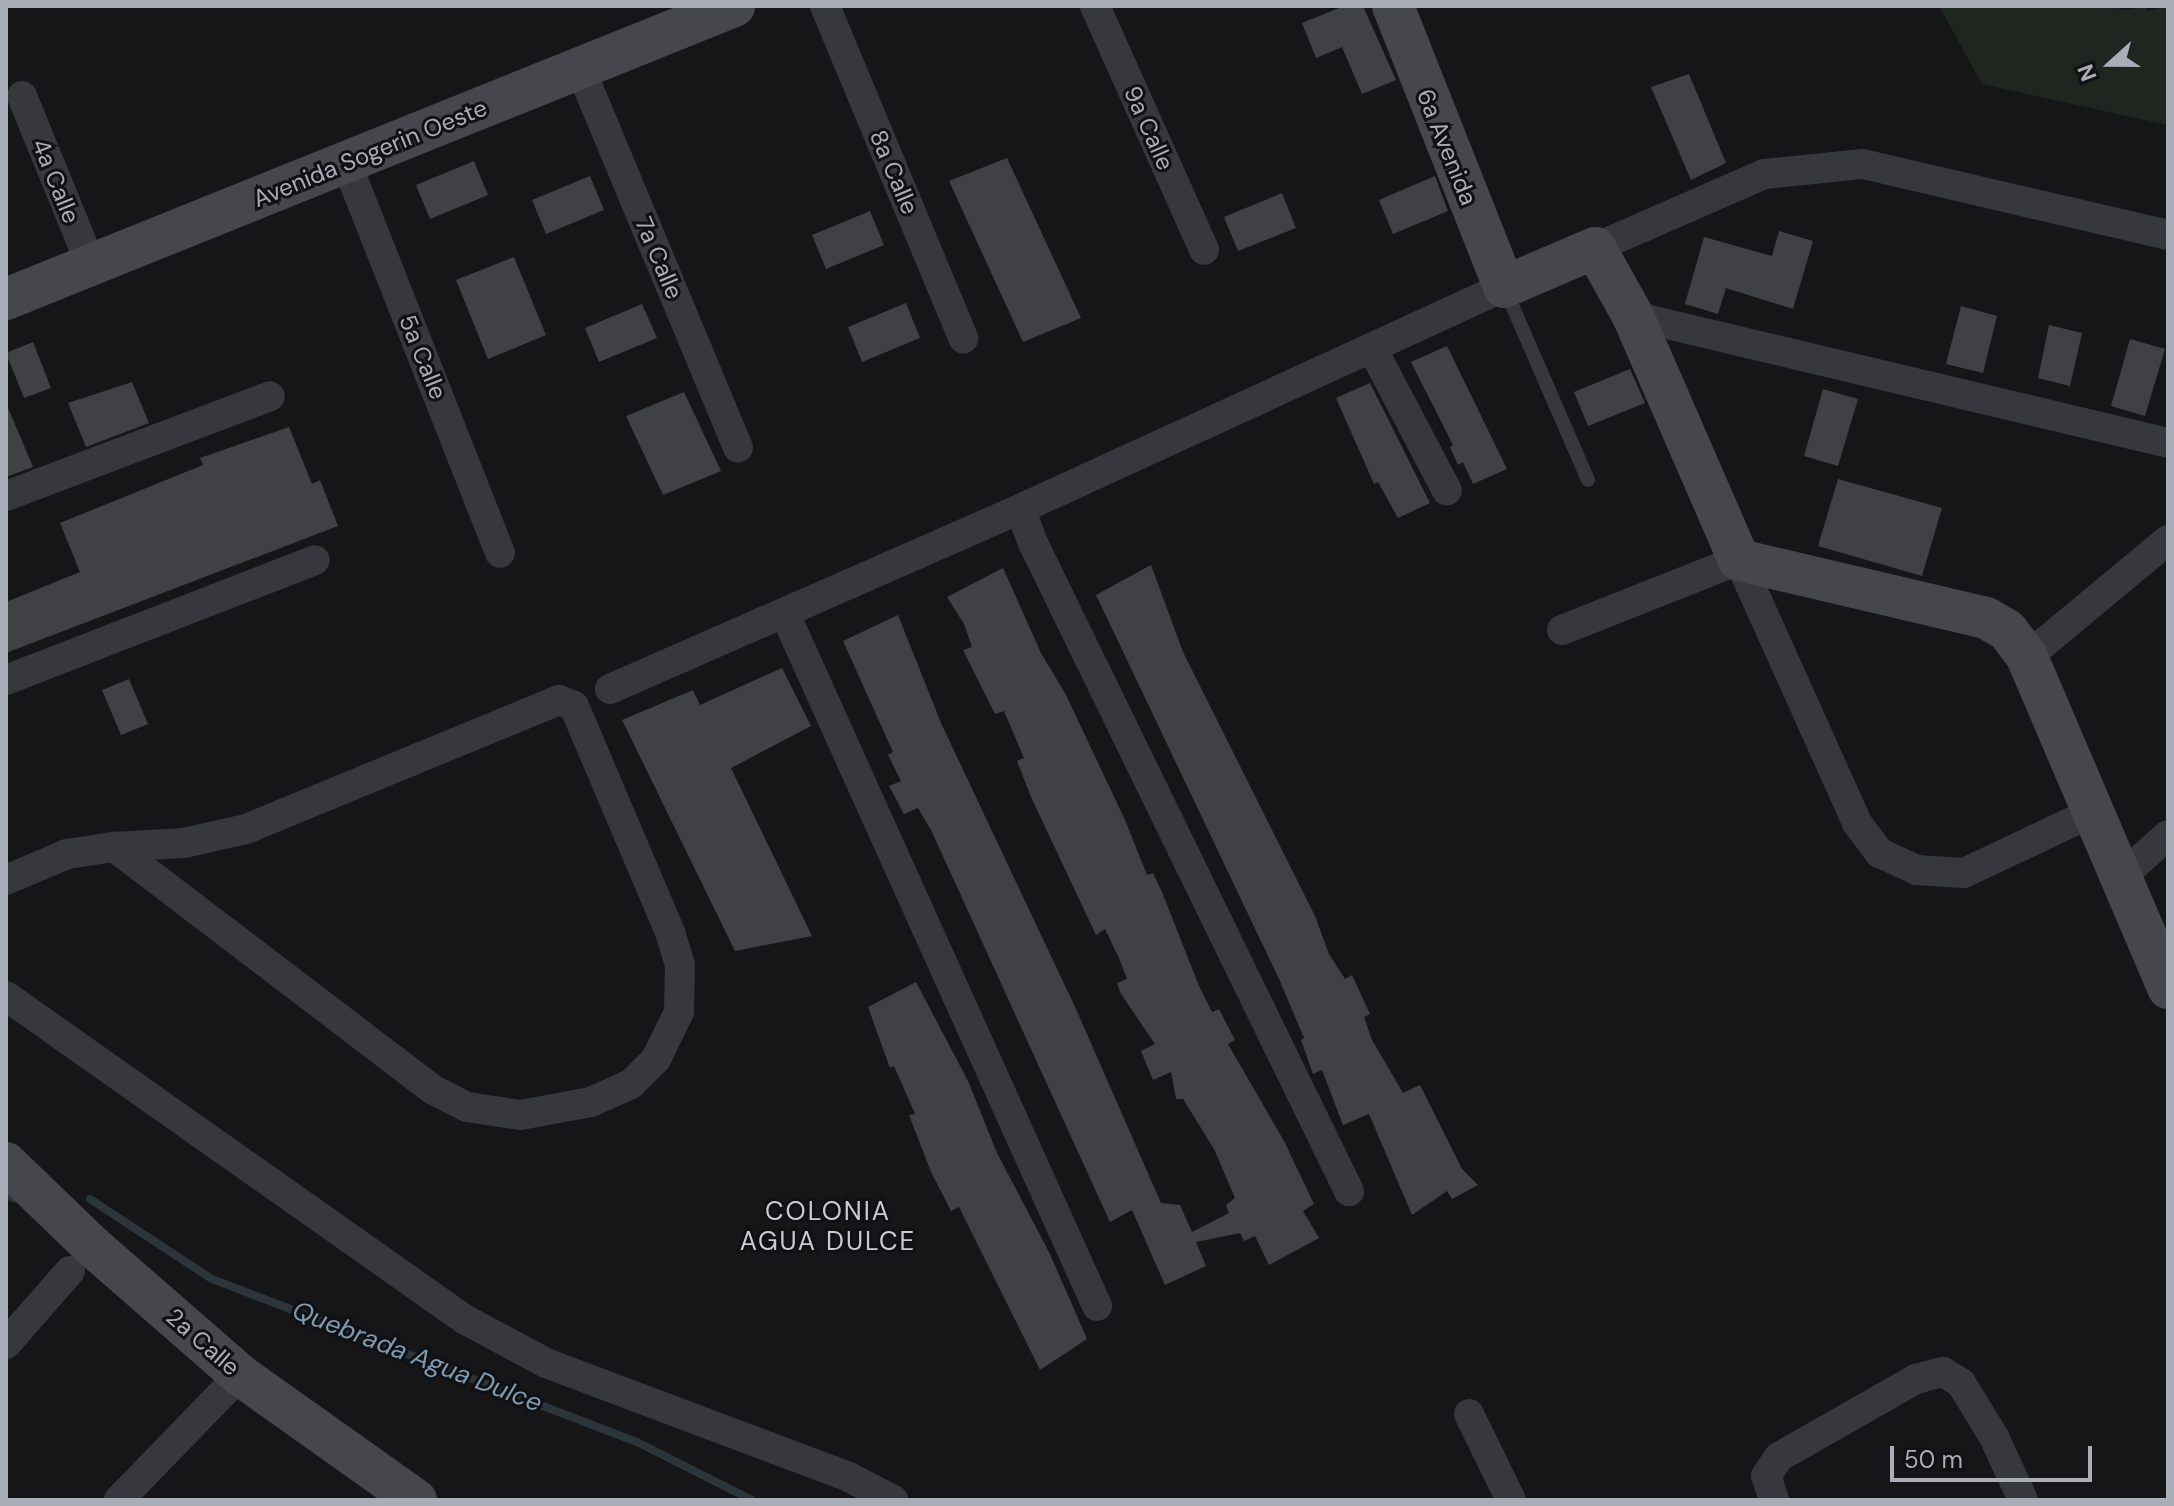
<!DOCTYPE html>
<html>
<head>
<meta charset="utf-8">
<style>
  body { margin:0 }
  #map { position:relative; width:2174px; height:1506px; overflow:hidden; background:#161618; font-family:"DM Sans",sans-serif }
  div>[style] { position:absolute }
  .green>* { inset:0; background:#1e261f }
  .stream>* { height:8px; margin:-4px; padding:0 4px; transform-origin:4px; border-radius:4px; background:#2c353c }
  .building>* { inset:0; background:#404145 }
  .lane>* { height:14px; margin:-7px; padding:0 7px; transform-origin:7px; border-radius:7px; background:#37383d }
  .street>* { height:30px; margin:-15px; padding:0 15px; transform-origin:15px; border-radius:15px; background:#37383d }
  .secondary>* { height:42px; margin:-21px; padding:0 21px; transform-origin:21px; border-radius:21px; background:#45474d }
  span { translate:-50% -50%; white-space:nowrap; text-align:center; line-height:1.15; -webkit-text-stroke:6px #111113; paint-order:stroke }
  .street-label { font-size:24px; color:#a8adb8 }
  .neighbourhood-label { font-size:26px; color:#c9ccd4; letter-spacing:2px }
  .water-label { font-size:26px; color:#7f9bb3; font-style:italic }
  .frame { position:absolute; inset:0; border:8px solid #a8adb8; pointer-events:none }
  .north { position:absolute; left:2070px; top:24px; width:80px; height:80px; -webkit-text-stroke:6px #111113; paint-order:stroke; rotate:249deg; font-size:22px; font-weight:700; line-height:32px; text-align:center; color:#a8adb8 }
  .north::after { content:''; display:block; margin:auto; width:28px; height:36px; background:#a8adb8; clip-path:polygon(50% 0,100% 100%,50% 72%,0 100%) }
  .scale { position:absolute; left:1890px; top:1446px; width:202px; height:36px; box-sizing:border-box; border:4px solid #a8adb8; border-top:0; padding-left:10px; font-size:24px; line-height:28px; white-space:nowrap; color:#a8adb8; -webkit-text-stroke:6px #111113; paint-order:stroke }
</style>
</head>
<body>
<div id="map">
  <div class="green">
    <i style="clip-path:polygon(1939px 6px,2106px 6px,2125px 10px,2145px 6px,2148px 11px,2168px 6px,2168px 125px,1982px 84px)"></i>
  </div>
  <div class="stream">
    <i style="left:6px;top:1195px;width:9px;rotate:21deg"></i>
    <i style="left:90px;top:1199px;width:146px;rotate:33.3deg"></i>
    <i style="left:212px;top:1279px;width:455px;rotate:21deg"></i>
    <i style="left:637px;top:1442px;width:129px;rotate:26.8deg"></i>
  </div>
  <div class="building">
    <i style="clip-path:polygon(1344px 6px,1363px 6px,1396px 80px,1362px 94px,1342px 47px,1316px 58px,1302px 23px)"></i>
    <i style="clip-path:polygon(1689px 74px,1726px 163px,1691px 180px,1651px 87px)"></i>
    <i style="clip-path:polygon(1007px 158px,1081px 318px,1023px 342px,949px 181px)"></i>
    <i style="clip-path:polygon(474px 161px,488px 195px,430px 219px,416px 185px)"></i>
    <i style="clip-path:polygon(590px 176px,604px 210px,546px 234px,532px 200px)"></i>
    <i style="clip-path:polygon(1435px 176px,1448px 211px,1393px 234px,1379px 200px)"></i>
    <i style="clip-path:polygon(1282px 193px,1296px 228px,1238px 251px,1224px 217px)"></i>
    <i style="clip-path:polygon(870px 211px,884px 245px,826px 269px,812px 235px)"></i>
    <i style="clip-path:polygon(1779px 231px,1813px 241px,1793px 309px,1726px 288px,1718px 314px,1685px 304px,1704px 237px,1772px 256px)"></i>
    <i style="clip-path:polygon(514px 257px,546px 335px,488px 359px,456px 280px)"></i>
    <i style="clip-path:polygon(906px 303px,920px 338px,862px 362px,848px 327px)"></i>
    <i style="clip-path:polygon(642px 304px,657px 338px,599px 362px,585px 328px)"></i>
    <i style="clip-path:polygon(1961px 306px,1997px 316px,1983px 373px,1946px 364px)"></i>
    <i style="clip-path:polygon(2049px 325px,2082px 333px,2070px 386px,2038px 378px)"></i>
    <i style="clip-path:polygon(2130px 339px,2165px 349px,2145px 416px,2111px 406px)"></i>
    <i style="clip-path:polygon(33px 342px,51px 388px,24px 398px,6px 353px)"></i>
    <i style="clip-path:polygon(1447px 346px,1507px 469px,1473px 484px,1463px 462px,1458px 465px,1450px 447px,1453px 445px,1411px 362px)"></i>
    <i style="clip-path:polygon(1630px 369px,1645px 403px,1588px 426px,1574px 392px)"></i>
    <i style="clip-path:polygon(132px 382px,149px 423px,86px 447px,68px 403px)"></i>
    <i style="clip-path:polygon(1370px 383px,1430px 503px,1398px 518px,1378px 482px,1374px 484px,1336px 398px)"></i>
    <i style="clip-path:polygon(1823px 389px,1858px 399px,1838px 466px,1804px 456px)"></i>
    <i style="clip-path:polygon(684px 392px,721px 471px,663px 495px,626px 416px)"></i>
    <i style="clip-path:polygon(6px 403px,33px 467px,6px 477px)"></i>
    <i style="clip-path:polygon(289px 427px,312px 484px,320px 480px,338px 526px,6px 653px,6px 602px,80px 572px,60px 523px,203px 465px,200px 458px)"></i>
    <i style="clip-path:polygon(1838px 479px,1942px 508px,1922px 576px,1818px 546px)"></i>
    <i style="clip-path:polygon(1151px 565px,1183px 652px,1315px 916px,1329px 954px,1345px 979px,1352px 975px,1370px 1014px,1364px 1017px,1372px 1040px,1403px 1093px,1420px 1085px,1462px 1169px,1478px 1185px,1452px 1199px,1447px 1191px,1412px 1215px,1369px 1114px,1343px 1125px,1322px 1070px,1313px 1074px,1301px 1040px,1304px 1038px,1279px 979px,1096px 595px)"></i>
    <i style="clip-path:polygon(1003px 568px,1041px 653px,1066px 695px,1125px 820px,1147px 875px,1153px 873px,1162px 892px,1199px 986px,1212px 1012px,1219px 1009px,1235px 1040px,1228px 1044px,1284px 1141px,1314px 1204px,1303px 1211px,1319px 1238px,1269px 1265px,1255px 1236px,1244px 1241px,1240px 1233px,1196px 1242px,1206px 1266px,1165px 1285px,1132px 1210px,1110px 1222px,931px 830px,918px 808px,904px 814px,889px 786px,901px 781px,888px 755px,893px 752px,843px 641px,898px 615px,941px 723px,1076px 1009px,1161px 1203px,1180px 1205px,1192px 1232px,1229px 1213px,1226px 1205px,1235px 1198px,1214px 1149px,1183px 1099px,1176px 1099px,1171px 1072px,1153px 1080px,1141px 1051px,1155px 1044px,1121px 994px,1117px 983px,1127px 979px,1118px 956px,1105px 929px,1096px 935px,1031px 797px,1017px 761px,1024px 758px,1004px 711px,995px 714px,963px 650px,972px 647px,964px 624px,947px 597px)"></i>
    <i style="clip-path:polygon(782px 668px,811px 726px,731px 768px,812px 936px,735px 951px,622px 720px,693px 690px,700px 705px)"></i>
    <i style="clip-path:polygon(129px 679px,148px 724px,121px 735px,102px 690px)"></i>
    <i style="clip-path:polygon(916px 982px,968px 1081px,997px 1153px,1050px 1254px,1087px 1339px,1040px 1370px,959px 1207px,951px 1211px,931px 1172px,909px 1115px,915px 1114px,894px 1066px,890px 1068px,868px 1007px)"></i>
  </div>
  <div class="lane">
    <i style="left:1505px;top:289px;width:208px;rotate:66.5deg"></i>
  </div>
  <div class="street">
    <i style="left:825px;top:6px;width:360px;rotate:67.4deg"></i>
    <i style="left:1095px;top:6px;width:267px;rotate:65.9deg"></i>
    <i style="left:580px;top:68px;width:411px;rotate:67.4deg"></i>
    <i style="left:22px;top:96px;width:183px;rotate:67.8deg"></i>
    <i style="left:346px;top:162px;width:420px;rotate:68.5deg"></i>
    <i style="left:1595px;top:248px;width:184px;rotate:-23.6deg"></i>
    <i style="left:1764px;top:174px;width:100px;rotate:-5.8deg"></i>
    <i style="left:1863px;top:164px;width:313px;rotate:13.1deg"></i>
    <i style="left:1633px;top:316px;width:550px;rotate:13.35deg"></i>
    <i style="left:1372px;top:348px;width:161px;rotate:62.3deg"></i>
    <i style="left:6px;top:496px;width:282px;rotate:-20.7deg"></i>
    <i style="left:1020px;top:509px;width:39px;rotate:69deg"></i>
    <i style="left:1034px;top:545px;width:719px;rotate:64.01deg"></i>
    <i style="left:785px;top:614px;width:759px;rotate:65.73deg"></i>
    <i style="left:1562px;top:630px;width:190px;rotate:-21.6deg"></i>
    <i style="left:1739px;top:560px;width:288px;rotate:65.8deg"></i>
    <i style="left:1857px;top:823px;width:38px;rotate:53deg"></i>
    <i style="left:1880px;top:853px;width:40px;rotate:25deg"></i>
    <i style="left:1916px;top:870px;width:48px;rotate:3.6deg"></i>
    <i style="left:1964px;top:873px;width:143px;rotate:-25.3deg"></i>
    <i style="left:2027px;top:657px;width:183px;rotate:-39.7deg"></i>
    <i style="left:6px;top:680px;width:331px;rotate:-21.2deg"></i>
    <i style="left:610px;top:689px;width:448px;rotate:-23.7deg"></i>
    <i style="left:1020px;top:509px;width:532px;rotate:-24.64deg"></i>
    <i style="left:2120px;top:878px;width:64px;rotate:-41.9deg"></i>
    <i style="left:6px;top:880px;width:66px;rotate:-23.1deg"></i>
    <i style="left:67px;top:854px;width:48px;rotate:-8.5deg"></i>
    <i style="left:114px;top:847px;width:70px;rotate:-3.3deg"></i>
    <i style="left:184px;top:843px;width:64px;rotate:-12.7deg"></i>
    <i style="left:246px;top:829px;width:339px;rotate:-22.4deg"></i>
    <i style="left:559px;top:700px;width:16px;rotate:22deg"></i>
    <i style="left:574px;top:706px;width:246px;rotate:67deg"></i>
    <i style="left:670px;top:932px;width:34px;rotate:73deg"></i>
    <i style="left:680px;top:965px;width:47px;rotate:91.2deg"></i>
    <i style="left:679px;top:1012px;width:52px;rotate:116.1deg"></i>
    <i style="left:656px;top:1059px;width:35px;rotate:135deg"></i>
    <i style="left:631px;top:1084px;width:44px;rotate:155.8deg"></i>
    <i style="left:591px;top:1102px;width:72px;rotate:169.6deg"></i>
    <i style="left:520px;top:1115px;width:54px;rotate:-171.4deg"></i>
    <i style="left:467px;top:1107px;width:39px;rotate:-153deg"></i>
    <i style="left:432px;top:1089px;width:400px;rotate:-142.7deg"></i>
    <i style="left:6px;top:996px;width:560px;rotate:35.19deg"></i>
    <i style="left:464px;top:1319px;width:93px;rotate:28.2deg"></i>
    <i style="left:546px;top:1363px;width:324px;rotate:20.6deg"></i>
    <i style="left:849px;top:1477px;width:50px;rotate:27.6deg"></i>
    <i style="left:6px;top:1344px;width:97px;rotate:-48.8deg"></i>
    <i style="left:1469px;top:1414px;width:96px;rotate:64deg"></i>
    <i style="left:119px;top:1500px;width:174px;rotate:-45.9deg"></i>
    <i style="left:1774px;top:1500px;width:25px;rotate:-108deg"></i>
    <i style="left:1766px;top:1476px;width:23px;rotate:-56deg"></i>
    <i style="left:1779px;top:1457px;width:158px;rotate:-29.7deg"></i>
    <i style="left:1916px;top:1379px;width:28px;rotate:-15deg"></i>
    <i style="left:1943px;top:1372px;width:21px;rotate:31deg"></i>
    <i style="left:1961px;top:1383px;width:63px;rotate:58.6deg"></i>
    <i style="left:1994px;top:1437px;width:69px;rotate:65.3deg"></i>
  </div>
  <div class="secondary">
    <i style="left:1393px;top:6px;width:302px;rotate:68.4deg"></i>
    <i style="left:1504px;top:287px;width:99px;rotate:-23.2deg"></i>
    <i style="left:1595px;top:248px;width:78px;rotate:60.8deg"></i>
    <i style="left:1633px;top:316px;width:266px;rotate:66.5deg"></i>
    <i style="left:1739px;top:560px;width:254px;rotate:13.2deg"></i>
    <i style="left:1986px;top:618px;width:24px;rotate:30deg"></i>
    <i style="left:2007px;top:630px;width:34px;rotate:53deg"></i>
    <i style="left:2027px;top:657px;width:360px;rotate:66.9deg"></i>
    <i style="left:6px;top:299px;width:785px;rotate:-21.92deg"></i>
    <i style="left:6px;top:1163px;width:118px;rotate:44deg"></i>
    <i style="left:91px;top:1245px;width:198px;rotate:41.1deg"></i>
    <i style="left:240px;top:1375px;width:216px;rotate:35.4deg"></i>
  </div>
  <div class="street-label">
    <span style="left:1149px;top:128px;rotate:66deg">9a Calle</span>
    <span style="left:1447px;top:147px;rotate:68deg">6a Avenida</span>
    <span style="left:370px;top:153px;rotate:-22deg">Avenida Sogerin Oeste</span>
    <span style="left:894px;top:172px;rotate:67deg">8a Calle</span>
    <span style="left:56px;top:181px;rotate:68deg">4a Calle</span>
    <span style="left:659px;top:258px;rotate:67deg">7a Calle</span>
    <span style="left:423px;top:357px;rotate:68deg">5a Calle</span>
    <span style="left:203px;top:1342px;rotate:41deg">2a Calle</span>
  </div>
  <div class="neighbourhood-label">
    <span style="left:828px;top:1227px">COLONIA<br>AGUA DULCE</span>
  </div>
  <div class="water-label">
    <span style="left:417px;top:1357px;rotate:21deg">Quebrada Agua Dulce</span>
  </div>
  <div class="frame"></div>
  <div class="north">N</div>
  <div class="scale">50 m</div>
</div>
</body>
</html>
